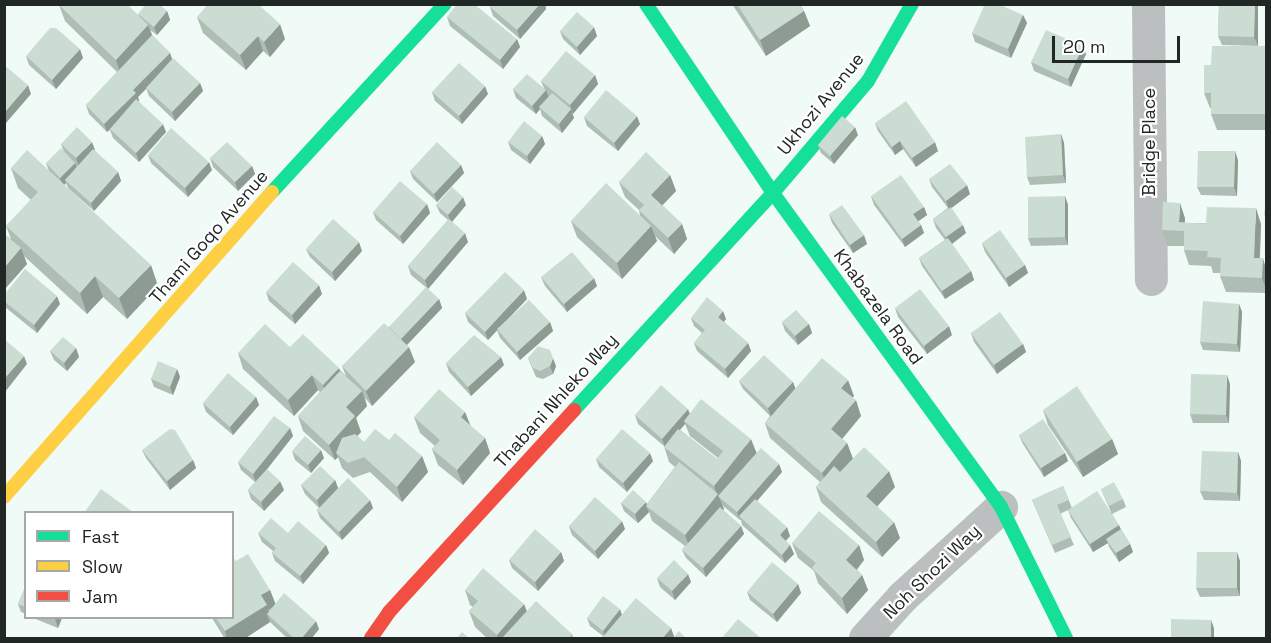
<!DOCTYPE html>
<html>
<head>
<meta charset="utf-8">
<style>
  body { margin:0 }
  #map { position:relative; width:1271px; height:643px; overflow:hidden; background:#f0faf7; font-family:"Space Grotesk",sans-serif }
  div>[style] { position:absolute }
  .street>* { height:33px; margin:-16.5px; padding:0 16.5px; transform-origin:16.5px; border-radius:16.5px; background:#bcbfbf }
  .fast>* { height:14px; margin:-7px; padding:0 7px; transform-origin:7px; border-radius:7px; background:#16e098 }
  .slow>* { height:14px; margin:-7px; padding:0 7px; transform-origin:7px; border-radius:7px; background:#ffcf43 }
  .jam>* { height:14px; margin:-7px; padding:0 7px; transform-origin:7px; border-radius:7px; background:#f24e42 }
  .wall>* { inset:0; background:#afbeb5 }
  .shaded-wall>* { inset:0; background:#8e9b93 }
  .building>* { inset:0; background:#cbddd2 }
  span { translate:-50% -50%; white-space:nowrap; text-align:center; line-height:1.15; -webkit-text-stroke:4.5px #fff; paint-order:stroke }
  .street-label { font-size:18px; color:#212725 }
  .frame { position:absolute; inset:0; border:6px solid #212725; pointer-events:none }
  .legend { position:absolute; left:24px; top:511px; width:210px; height:108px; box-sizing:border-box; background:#fff; border:2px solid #a6a9a8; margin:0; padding:8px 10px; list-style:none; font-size:18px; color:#212725 }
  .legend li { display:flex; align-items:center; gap:12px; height:30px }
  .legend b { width:30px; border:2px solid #a6a9a8 }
  .scale { position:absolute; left:1052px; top:36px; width:128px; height:27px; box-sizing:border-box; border:3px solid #212725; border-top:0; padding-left:8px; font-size:18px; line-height:21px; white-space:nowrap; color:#212725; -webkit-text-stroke:4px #fff; paint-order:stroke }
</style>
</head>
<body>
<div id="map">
  <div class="street">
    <i style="left:1148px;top:4px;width:275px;rotate:89.4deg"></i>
    <i style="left:865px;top:638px;width:55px;rotate:-47.9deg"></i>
    <i style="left:902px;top:597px;width:134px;rotate:-42.3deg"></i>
  </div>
  <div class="fast">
    <i style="left:646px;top:4px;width:228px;rotate:56.1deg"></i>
    <i style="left:773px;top:193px;width:388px;rotate:54deg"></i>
    <i style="left:1001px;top:507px;width:146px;rotate:63.6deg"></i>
    <i style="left:272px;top:192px;width:255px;rotate:-47.4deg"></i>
    <i style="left:574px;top:410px;width:294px;rotate:-47.5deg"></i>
    <i style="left:773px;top:193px;width:147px;rotate:-49.7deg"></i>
    <i style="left:868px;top:81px;width:89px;rotate:-60.3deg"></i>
  </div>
  <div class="slow">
    <i style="left:4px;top:497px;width:406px;rotate:-48.7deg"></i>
  </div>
  <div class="jam">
    <i style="left:371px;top:638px;width:32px;rotate:-55deg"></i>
    <i style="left:389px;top:612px;width:274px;rotate:-47.5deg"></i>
  </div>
  <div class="wall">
    <i style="clip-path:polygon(492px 4px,545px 4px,546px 9px,520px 39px,493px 16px,490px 7px)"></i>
    <i style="clip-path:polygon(732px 4px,800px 4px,804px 11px,810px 26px,766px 56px)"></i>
    <i style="clip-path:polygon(1219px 4px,1258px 4px,1258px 46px,1222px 45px,1218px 36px)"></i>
    <i style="clip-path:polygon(59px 5px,139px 15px,167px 11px,170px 20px,157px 35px,150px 30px,152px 35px,170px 53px,172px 59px,200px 83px,203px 91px,175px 121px,149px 96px,146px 88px,138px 97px,139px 101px,139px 102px,166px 132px,139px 162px,113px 138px,110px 130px,107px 132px,89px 114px,86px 105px,117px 72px,65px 21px)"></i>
    <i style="clip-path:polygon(1023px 15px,1027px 23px,1011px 58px,975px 42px,972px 33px)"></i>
    <i style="clip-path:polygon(197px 17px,285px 39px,270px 57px,263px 51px,246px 70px,203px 33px)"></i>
    <i style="clip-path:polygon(447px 17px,517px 39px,520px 47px,503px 69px,450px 26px)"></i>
    <i style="clip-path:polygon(560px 31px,597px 36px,580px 55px,563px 39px)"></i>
    <i style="clip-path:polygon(1266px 46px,1266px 130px,1217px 130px,1211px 114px,1211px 108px,1210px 108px,1204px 93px,1211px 65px)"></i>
    <i style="clip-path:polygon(1086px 54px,1071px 87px,1034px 71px,1031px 62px)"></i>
    <i style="clip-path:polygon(26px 56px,83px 58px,56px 89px,29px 65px)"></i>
    <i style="clip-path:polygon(595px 75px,598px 84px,572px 114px,574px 118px,562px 133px,542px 116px,540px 109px,536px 114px,516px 98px,513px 89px,544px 88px,541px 81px)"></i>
    <i style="clip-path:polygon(432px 92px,488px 94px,462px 124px,435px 101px)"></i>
    <i style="clip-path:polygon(584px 117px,640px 124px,618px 151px,587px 126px)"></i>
    <i style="clip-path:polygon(875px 123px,938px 151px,916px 167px,903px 149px,895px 155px,878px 131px)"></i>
    <i style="clip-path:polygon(1061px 134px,1064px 143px,1066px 183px,1030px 185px,1027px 177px)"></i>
    <i style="clip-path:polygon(858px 135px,834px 164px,821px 153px,818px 145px)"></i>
    <i style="clip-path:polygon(542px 136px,545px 144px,530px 164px,511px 150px,508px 142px)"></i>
    <i style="clip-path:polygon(61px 144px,95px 151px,118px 172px,121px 181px,94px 211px,68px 188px,66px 183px,64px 185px,158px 286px,127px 319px,103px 297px,87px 314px,24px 256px,27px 264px,4px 290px,4px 234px,11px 239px,6px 226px,31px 200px,18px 188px,11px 168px,49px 171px,46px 163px,64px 152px)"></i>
    <i style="clip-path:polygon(148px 155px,212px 170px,188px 197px,151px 163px)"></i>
    <i style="clip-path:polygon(210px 158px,252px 166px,255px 174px,238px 191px,213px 167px)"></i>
    <i style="clip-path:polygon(1238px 160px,1237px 196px,1201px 195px,1197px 187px)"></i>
    <i style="clip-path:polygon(461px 165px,464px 173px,437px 202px,413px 179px,410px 171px)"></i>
    <i style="clip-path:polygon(670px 175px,676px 191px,662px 205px,682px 224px,687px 239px,674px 254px,655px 236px,657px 241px,622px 279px,577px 237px,571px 221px,640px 216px,639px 210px,625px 197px,619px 182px)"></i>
    <i style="clip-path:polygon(929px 179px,970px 194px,951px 208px,966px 233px,952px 244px,971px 271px,974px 280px,945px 299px,922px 266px,919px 258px,945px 240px,936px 228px,933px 219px,948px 208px,932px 187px)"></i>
    <i style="clip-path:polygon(871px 196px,924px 207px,927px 215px,918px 221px,921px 225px,924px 233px,905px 247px,874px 205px)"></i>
    <i style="clip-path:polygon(1065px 196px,1068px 205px,1068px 245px,1031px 246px,1028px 238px)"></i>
    <i style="clip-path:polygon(427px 204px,430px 213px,403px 244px,376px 220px,373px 212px)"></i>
    <i style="clip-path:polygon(436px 205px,466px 205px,452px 222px,468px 242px,428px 289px,411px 275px,408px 266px,448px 220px,440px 213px)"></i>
    <i style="clip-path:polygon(829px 214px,867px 244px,853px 253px,832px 223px)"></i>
    <i style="clip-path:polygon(1185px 218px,1185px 223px,1261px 224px,1260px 258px,1266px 269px,1266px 293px,1226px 292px,1220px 276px,1221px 273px,1213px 273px,1211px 266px,1189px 265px,1184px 250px,1184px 246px,1167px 246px,1162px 230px)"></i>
    <i style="clip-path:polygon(982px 243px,1025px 265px,1028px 273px,1009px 287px,985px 252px)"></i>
    <i style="clip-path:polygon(306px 249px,362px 251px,335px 281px,310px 257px)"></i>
    <i style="clip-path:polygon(541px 277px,597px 286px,567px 312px,545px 286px)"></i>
    <i style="clip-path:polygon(266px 292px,322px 294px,295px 324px,269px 301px)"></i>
    <i style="clip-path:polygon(4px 295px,60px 304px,37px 333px,5px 307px)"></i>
    <i style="clip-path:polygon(439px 299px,442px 308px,407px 345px,415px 362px,372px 406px,365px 398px,367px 406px,356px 418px,361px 432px,357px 436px,364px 442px,389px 440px,422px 456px,428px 472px,402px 502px,370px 472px,353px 478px,342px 468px,338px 457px,335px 460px,303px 431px,298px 416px,320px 392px,318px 390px,294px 416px,243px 369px,238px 353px,290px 347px,341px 371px,346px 376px,342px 366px,389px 327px)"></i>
    <i style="clip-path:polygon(527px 299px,504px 323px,550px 322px,553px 331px,520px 360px,500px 338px,497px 330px,488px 340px,468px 322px,465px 313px)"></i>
    <i style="clip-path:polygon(1239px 304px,1242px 312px,1240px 352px,1203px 350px,1200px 342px)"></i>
    <i style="clip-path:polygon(895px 308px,952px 335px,927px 354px,898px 317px)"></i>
    <i style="clip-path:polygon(691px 318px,726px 319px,724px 322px,748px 343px,751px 351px,728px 378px,697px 351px,694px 343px,702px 333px,694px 326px)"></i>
    <i style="clip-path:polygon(782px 322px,809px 324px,812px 333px,798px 345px,785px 331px)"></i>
    <i style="clip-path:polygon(971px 333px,1023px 344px,1026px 352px,997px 374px,974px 342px)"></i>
    <i style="clip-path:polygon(76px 348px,79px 357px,67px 371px,54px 360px,50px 351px)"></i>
    <i style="clip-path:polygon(528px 358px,556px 366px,553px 374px,543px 379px,536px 377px)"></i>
    <i style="clip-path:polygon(446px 363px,504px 365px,471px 396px,449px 372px)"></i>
    <i style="clip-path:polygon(177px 369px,180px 377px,173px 395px,154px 387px,151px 379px)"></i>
    <i style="clip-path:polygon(739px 381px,793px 382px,795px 388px,854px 396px,852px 397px,861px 416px,842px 439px,847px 443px,853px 459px,895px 487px,877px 506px,900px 538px,882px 557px,821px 502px,816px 487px,820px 482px,770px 438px,765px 423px,770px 416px,743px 389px)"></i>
    <i style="clip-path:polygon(1230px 384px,1229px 423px,1193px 423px,1190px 414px)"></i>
    <i style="clip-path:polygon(256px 397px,259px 405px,233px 435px,206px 412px,203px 403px)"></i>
    <i style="clip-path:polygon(1043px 410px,1112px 439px,1118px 454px,1083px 477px,1048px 425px)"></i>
    <i style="clip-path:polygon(465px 412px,470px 426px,485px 438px,490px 453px,463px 485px,438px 465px,432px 449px,435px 446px,420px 433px,414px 417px)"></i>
    <i style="clip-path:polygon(evenodd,690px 413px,757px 453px,779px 464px,782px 472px,757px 501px,790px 536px,785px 541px,790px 545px,794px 554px,785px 563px,742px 525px,741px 520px,740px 520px,722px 505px,724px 509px,723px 510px,741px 526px,744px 534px,706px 577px,686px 558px,682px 550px,685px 546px,652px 521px,649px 512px,638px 523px,624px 511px,621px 503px,647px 504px,675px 467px,669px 462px,664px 446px,638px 424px,635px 415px,690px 413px,685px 424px,690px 436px,718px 458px,717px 459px,680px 430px,685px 424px)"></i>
    <i style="clip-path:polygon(290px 428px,293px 436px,261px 477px,284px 490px,264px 511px,251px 499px,248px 490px,255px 482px,241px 470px,238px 462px)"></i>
    <i style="clip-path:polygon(1019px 435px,1065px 453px,1068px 461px,1044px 477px,1023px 444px)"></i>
    <i style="clip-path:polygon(142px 450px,193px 460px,196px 468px,170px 490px,146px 458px)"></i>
    <i style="clip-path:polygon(292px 451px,324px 458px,311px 473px,295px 460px)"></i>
    <i style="clip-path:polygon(1238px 452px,1241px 461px,1240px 501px,1204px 500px,1200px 491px)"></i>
    <i style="clip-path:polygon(596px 459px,653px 461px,627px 492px,599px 467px)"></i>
    <i style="clip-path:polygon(335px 480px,338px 488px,373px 508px,342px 540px,320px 518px,317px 510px,319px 508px,305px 494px,301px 485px)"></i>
    <i style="clip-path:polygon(1063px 486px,1072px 508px,1111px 512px,1101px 489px,1123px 499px,1126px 507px,1112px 514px,1130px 544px,1133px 552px,1119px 562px,1109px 547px,1108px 543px,1093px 552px,1071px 518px,1068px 510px,1060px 514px,1074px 545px,1055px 553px,1032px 500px)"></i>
    <i style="clip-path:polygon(569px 526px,625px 529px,598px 559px,572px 535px)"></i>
    <i style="clip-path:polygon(258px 533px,326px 545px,329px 553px,303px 584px,275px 561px,272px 553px,273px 551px,262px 542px)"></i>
    <i style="clip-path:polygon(792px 543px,859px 545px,864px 560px,857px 570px,862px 575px,868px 590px,847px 614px,818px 583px,814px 571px,798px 558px)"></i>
    <i style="clip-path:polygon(561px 552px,564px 561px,538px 591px,512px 568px,509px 560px)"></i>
    <i style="clip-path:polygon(236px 561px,270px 590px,275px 604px,319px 629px,311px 639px,288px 639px,270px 622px,244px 639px,225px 639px,212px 618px,232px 618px)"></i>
    <i style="clip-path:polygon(1240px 561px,1240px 596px,1200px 597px,1196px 588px)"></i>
    <i style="clip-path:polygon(657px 578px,691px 582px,675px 600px,660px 587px)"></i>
    <i style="clip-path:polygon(798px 584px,801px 593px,777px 622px,750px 600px,747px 592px)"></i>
    <i style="clip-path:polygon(26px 585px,26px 614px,21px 612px,18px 604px)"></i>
    <i style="clip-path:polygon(465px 590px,527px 611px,572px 634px,574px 639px,488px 639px,475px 627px,469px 611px,473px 607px,470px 605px)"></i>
    <i style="clip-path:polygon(622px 614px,674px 637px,687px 639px,601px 639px,603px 636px,590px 626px,587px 618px)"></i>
    <i style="clip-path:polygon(33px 618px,62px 618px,58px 628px)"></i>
  </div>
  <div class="shaded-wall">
    <i style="clip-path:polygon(540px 4px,545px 4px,546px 9px,520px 39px,517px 30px)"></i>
    <i style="clip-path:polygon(1255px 4px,1258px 4px,1258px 46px,1254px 37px)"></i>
    <i style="clip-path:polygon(167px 11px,170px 20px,157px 35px,154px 27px)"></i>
    <i style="clip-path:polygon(804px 11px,810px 26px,766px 56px,760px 40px)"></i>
    <i style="clip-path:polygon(1023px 15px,1027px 23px,1011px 58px,1008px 49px)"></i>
    <i style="clip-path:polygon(280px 24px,285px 39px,270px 57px,264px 42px)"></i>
    <i style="clip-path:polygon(148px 25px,154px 40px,121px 75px,116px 60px)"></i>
    <i style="clip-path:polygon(594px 27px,597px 36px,580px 55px,577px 47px)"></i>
    <i style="clip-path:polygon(258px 36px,263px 51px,246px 70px,240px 55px)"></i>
    <i style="clip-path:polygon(517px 39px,520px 47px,503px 69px,500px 60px)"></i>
    <i style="clip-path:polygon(1083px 46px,1086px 54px,1071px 87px,1068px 79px)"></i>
    <i style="clip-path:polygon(80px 49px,83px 58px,56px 89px,52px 80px)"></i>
    <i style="clip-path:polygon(170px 53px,173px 62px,138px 97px,139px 101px,107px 132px,104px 124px,133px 90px)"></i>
    <i style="clip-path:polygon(595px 75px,598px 84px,573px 114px,570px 105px)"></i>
    <i style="clip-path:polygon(200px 83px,203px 91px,175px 121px,172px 112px)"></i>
    <i style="clip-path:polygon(28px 85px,31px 94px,6px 123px,4px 119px,4px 113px)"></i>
    <i style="clip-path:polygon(485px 86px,488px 94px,462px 124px,459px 116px)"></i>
    <i style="clip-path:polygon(546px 90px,549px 98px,539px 107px,540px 109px,536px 114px,532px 106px)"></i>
    <i style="clip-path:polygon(571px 109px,574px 118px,562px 133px,559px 124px)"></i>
    <i style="clip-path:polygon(637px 116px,640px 124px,618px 151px,614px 143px)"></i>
    <i style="clip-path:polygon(163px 124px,166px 132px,139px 162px,136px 153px)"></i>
    <i style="clip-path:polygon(855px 127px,858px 135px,834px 164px,830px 156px)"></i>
    <i style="clip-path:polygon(1061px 134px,1064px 143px,1066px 183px,1063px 175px)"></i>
    <i style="clip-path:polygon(542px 136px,545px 144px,530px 164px,527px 156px)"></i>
    <i style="clip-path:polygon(900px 141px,903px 149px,895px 155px,892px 147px)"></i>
    <i style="clip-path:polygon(92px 142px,95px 150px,79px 167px,76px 158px)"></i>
    <i style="clip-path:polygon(935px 142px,938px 151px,916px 167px,912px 158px)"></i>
    <i style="clip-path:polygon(1235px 151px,1238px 160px,1237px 196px,1234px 187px)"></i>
    <i style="clip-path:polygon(209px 162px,212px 170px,188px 197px,185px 188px)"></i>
    <i style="clip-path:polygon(75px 163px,78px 171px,65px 180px,66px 183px,63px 186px,60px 178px)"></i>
    <i style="clip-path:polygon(461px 165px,464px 173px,437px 202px,434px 194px)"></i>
    <i style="clip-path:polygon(252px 166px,255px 174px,238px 191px,235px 182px)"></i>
    <i style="clip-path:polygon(118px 172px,121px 181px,94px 211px,91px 203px)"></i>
    <i style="clip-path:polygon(670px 175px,676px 191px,657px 211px,651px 195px)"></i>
    <i style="clip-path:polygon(967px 185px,970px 194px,949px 210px,946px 201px)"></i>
    <i style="clip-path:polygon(1065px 196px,1068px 205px,1068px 245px,1065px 237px)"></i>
    <i style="clip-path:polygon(463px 197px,466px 205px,451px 223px,448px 215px)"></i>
    <i style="clip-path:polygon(1180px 203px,1185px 218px,1184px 232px,1179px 222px)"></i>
    <i style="clip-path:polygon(427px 204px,430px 213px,403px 244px,400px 236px)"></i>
    <i style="clip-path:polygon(924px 207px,927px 215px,916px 223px,913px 214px)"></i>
    <i style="clip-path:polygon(1256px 208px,1261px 224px,1259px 273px,1254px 258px)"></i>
    <i style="clip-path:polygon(682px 224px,687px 239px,674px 254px,668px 238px)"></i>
    <i style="clip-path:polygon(921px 225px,924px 233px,905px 247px,902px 239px)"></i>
    <i style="clip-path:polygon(963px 225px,966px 233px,949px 246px,946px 237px)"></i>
    <i style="clip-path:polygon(651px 226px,657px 241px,622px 279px,617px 263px)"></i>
    <i style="clip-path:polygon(465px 233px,468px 242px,428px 289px,425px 280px)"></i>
    <i style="clip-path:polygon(864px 235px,867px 244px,853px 253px,850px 245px)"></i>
    <i style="clip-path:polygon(359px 242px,362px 251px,335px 281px,332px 272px)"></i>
    <i style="clip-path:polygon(21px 248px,27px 264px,4px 290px,4px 268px)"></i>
    <i style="clip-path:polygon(1263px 258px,1266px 269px,1266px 289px,1262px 278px)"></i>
    <i style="clip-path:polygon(151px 265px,158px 286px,127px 319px,119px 298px)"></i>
    <i style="clip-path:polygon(1025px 265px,1028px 273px,1009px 287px,1006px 278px)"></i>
    <i style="clip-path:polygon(971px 271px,974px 280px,945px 299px,942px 291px)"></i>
    <i style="clip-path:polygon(95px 276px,103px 297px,87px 314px,80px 293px)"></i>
    <i style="clip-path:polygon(594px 278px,597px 286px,567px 312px,564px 304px)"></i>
    <i style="clip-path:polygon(319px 285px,322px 294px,295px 324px,292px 315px)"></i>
    <i style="clip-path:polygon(524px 290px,527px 299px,488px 340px,485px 332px)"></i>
    <i style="clip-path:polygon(57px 296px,60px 304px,37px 333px,34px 325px)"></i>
    <i style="clip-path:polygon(439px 299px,442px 308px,404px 348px,401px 339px)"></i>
    <i style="clip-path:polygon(1239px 304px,1242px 312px,1240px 352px,1237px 344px)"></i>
    <i style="clip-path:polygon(723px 311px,726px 319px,721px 325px,718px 317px)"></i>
    <i style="clip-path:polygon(550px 322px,553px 331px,520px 360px,517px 352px)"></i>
    <i style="clip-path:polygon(809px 324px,812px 333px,798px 345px,795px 336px)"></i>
    <i style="clip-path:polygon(949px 326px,952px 335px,927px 354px,924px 346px)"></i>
    <i style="clip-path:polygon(748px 343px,751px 351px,728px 378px,725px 369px)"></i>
    <i style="clip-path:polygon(1023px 344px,1026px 352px,997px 374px,994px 365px)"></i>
    <i style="clip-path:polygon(409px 347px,415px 362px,372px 406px,366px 391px)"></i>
    <i style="clip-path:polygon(76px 348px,79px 357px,67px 371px,64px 363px)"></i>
    <i style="clip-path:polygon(24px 356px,27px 364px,5px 392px,4px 379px)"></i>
    <i style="clip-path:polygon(501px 357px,504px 365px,471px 396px,468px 387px)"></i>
    <i style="clip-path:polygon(553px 358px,556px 366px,553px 374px,550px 366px)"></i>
    <i style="clip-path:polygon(339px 368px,345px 383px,329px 401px,323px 385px)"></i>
    <i style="clip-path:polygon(177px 369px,180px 377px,173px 395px,170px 387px)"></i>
    <i style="clip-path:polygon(312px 375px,318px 390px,294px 416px,288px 400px)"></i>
    <i style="clip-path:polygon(1227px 375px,1230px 384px,1229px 423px,1226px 415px)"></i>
    <i style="clip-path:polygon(848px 380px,854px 396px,847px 403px,841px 388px)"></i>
    <i style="clip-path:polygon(793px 382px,796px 390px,771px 417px,768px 408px)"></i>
    <i style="clip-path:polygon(362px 391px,367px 406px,356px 418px,361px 432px,339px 455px,336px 453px,338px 457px,335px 460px,329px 445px,346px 407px)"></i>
    <i style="clip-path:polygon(256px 397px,259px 405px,233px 435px,230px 427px)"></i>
    <i style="clip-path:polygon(856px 400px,861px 416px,837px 445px,831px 429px)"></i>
    <i style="clip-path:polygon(688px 409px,691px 417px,684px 421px,685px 424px,665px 447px,662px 439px)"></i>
    <i style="clip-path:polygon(465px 412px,471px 427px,461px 417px)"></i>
    <i style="clip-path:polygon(290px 428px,293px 436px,256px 483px,253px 474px)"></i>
    <i style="clip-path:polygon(485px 438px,490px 453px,463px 485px,457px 470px)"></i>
    <i style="clip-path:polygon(751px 439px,757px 454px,719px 497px,724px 509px,691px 551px,685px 535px,717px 495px,714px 486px)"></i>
    <i style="clip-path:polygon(1112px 439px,1118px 454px,1083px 477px,1077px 462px)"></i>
    <i style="clip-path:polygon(847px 443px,853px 459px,828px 488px,822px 473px)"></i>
    <i style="clip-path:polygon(321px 450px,324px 458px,311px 473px,308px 465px)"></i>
    <i style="clip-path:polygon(1238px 452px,1241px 461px,1240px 501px,1237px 493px)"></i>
    <i style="clip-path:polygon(650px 453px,653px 461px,627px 492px,623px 483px)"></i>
    <i style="clip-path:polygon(1065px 453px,1068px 461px,1044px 477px,1041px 468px)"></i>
    <i style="clip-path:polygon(422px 456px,428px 472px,402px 502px,397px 487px)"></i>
    <i style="clip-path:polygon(193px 460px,196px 468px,170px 490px,167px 481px)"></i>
    <i style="clip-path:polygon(779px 464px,782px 472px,742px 518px,739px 516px,740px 520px,737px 512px)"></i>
    <i style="clip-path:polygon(889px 471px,895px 487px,872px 512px,866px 496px)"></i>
    <i style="clip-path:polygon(335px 480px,338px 488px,320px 509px,317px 500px)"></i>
    <i style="clip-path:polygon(280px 481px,284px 490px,264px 511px,261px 502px)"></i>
    <i style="clip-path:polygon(370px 500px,373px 508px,342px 540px,339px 532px)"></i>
    <i style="clip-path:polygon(646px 502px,648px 507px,646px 506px,649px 512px,638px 523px,635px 514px)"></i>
    <i style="clip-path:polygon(622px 521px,625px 529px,598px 559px,595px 551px)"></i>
    <i style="clip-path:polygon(894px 522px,900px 538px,882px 557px,876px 542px)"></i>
    <i style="clip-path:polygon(1119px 525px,1122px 533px,1106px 539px,1108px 543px,1093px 552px,1090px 544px)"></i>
    <i style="clip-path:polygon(741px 526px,744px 534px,706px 577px,703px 568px)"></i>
    <i style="clip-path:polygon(787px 527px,790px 536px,783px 544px,780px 535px)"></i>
    <i style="clip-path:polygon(1130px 544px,1133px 552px,1119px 562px,1116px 553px)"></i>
    <i style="clip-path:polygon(326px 545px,329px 553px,303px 584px,300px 576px)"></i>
    <i style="clip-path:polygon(790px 545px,794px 554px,785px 563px,782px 555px)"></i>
    <i style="clip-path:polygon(859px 545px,864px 560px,851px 576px,846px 560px)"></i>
    <i style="clip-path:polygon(561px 552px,564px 561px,538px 591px,535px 582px)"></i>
    <i style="clip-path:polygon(1237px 552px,1240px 561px,1240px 596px,1237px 588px)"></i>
    <i style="clip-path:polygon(688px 574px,691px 582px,675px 600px,672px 591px)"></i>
    <i style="clip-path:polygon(862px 575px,868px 590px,847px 614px,842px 598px)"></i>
    <i style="clip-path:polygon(798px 584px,801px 593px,777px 622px,773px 614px)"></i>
    <i style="clip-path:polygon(270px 590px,276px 605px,268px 610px,272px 618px,267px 614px,270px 622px,244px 639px,227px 639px,225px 631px,261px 595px)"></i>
    <i style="clip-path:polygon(524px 604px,530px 619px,503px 637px,504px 639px,498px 639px,497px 635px)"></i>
    <i style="clip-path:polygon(620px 609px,623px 618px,606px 639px,603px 631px)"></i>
    <i style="clip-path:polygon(55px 618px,62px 618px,58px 628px,55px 619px)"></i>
    <i style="clip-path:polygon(1211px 620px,1214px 628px,1214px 639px,1211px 639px)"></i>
    <i style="clip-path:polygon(316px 621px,319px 629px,311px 639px,301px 639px)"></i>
    <i style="clip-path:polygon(671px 628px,675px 639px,662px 639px)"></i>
  </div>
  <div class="building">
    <i style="clip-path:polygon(60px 4px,127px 4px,148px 25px,116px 60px,59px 5px)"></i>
    <i style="clip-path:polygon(146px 4px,159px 4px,167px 11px,154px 27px,138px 14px)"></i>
    <i style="clip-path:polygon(208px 4px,258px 4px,280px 24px,264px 42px,258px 36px,240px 55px,197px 17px)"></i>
    <i style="clip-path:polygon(457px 4px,474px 4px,517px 39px,500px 60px,447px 17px)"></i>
    <i style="clip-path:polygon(492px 4px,540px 4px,517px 30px,490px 7px)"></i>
    <i style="clip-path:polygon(737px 4px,800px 4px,804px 11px,760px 40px)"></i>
    <i style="clip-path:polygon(985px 4px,998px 4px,1023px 15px,1008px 49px,972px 33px)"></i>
    <i style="clip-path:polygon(1219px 4px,1255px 4px,1254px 37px,1218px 36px)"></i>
    <i style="clip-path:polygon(577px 12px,594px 27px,577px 47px,560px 31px)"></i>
    <i style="clip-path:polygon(50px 28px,56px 28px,80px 49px,52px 80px,26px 56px)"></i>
    <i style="clip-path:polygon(1046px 30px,1083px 46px,1068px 79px,1031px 62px)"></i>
    <i style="clip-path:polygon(152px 35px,170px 53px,133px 90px,136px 93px,104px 124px,86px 105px)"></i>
    <i style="clip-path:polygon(1212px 46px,1266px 46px,1266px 114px,1211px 114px,1211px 93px,1204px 93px,1204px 65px,1211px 65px)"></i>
    <i style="clip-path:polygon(566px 51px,595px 75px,570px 105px,541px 81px)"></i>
    <i style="clip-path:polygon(173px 58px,200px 83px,172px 112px,146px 88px)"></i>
    <i style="clip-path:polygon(459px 63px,485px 86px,459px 116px,432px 92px)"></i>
    <i style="clip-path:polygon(4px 65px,28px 85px,4px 113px)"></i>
    <i style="clip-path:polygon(527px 74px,546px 90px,532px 106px,513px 89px)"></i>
    <i style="clip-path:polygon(606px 90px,637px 116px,614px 143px,584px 117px)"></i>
    <i style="clip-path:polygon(552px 93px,571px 109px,559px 124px,539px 107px)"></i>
    <i style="clip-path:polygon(136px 99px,163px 124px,136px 153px,110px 129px)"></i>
    <i style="clip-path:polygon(906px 101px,935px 142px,912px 158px,900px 141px,892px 147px,875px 123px)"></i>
    <i style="clip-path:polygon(842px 116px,855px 127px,830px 156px,818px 145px)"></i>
    <i style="clip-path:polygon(524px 121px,542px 136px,527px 156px,508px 142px)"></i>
    <i style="clip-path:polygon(77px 127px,92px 142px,76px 158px,61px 144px)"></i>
    <i style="clip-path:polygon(171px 128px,209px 162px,185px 188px,148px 155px)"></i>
    <i style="clip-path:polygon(1061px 134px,1063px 175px,1027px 177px,1025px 137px)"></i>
    <i style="clip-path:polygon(227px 142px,252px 166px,235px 182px,210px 158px)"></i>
    <i style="clip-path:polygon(437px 142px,461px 165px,434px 194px,410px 171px)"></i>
    <i style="clip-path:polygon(61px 148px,75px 163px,60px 178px,46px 163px)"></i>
    <i style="clip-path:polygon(93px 149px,118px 172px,91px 203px,65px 180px)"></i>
    <i style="clip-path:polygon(27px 150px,151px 265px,119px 298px,95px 276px,80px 293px,6px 226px,38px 192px,11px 168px)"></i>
    <i style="clip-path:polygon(1198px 151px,1235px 151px,1234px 187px,1197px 187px)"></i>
    <i style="clip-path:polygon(646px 152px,670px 175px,651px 195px,682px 224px,668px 238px,639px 210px,644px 205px,619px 182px)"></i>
    <i style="clip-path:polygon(950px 164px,967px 185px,946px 201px,929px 179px)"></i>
    <i style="clip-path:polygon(901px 175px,924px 207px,913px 214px,921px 225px,902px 239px,871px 196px)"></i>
    <i style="clip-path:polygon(400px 181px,427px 204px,400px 236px,373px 212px)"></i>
    <i style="clip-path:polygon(606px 183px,651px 226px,617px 263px,571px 221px)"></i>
    <i style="clip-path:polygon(452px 187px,463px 197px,448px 215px,436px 205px)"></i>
    <i style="clip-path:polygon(1065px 196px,1065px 237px,1028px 238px,1028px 197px)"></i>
    <i style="clip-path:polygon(1266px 199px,1266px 216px,1264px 215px)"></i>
    <i style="clip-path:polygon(1163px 202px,1180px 203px,1179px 222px,1206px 224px,1207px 207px,1256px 208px,1254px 258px,1263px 258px,1262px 278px,1220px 276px,1221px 258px,1207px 257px,1208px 251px,1184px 250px,1184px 231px,1162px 230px)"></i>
    <i style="clip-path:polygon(842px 205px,864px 235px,850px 245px,829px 214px)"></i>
    <i style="clip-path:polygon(951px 207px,963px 225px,946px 237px,933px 219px)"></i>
    <i style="clip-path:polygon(333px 219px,359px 242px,332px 272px,306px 249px)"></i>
    <i style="clip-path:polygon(449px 219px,465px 233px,425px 280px,408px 266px)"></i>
    <i style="clip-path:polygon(1000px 230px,1025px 265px,1006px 278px,982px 243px)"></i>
    <i style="clip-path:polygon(4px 234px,21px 248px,4px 268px)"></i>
    <i style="clip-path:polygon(948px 238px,971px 271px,942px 291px,919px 258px)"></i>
    <i style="clip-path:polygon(572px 252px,594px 278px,564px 304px,541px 277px)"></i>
    <i style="clip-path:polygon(293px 262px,319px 285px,292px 315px,266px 292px)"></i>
    <i style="clip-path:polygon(25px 269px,57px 296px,34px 325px,4px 301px,4px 295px)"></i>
    <i style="clip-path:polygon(505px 272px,524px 290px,485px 332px,465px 313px)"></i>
    <i style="clip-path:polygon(426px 287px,439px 299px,401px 339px,389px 327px)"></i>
    <i style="clip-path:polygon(920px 289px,949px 326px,924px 346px,895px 308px)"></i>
    <i style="clip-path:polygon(707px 297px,723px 311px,718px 317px,748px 343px,725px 369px,694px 343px,705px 330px,691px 318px)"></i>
    <i style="clip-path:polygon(529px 300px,550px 322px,517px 352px,497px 329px)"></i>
    <i style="clip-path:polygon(1203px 301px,1239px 304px,1237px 344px,1200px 342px)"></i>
    <i style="clip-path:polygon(796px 310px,809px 324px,795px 336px,782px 322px)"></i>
    <i style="clip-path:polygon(1000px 312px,1023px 344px,994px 365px,971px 333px)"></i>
    <i style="clip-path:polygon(384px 323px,409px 347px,366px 391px,342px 366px)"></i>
    <i style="clip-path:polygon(265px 324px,290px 347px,303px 334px,339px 368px,323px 385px,312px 375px,288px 400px,238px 353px)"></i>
    <i style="clip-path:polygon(474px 335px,501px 357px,468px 387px,446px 363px)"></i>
    <i style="clip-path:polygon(63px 337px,76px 348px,64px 363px,50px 351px)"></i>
    <i style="clip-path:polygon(4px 339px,24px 356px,4px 379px)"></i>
    <i style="clip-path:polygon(538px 346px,550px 350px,553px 358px,550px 366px,540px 371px,533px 368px,528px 358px)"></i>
    <i style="clip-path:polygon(764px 355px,793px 382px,768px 408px,739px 381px)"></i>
    <i style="clip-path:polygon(822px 358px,848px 380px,841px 388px,856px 400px,831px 429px,847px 443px,822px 473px,765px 423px)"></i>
    <i style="clip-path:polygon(158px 361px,177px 369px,170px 387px,151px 379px)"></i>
    <i style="clip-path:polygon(340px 371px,362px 391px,346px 407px,355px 416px,329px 445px,298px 416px)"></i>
    <i style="clip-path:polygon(228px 373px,256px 397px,230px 427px,203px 403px)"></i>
    <i style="clip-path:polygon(1191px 374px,1227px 375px,1226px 415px,1190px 414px)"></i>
    <i style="clip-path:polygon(661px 385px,688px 409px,662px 439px,635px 415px)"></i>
    <i style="clip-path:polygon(1077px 386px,1112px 439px,1077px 462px,1043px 410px)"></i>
    <i style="clip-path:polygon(439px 389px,465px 412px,461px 417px,485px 438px,457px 470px,432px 449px,440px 440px,414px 417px)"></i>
    <i style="clip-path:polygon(701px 399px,751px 439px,714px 486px,664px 447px,678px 429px,717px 459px,723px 451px,684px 421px)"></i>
    <i style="clip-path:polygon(274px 416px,290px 428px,253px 474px,238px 462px)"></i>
    <i style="clip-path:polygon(1043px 419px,1065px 453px,1041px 468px,1019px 435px)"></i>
    <i style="clip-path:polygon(170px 429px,175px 430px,193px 460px,167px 481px,142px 450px)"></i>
    <i style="clip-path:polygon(375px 429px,389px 440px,395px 433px,422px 456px,397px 487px,364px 457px,348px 463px,336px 453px,342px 438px,355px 434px,364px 442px)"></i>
    <i style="clip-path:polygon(622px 429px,650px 453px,623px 483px,596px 459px)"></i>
    <i style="clip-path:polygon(305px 436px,321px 450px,308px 465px,292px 451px)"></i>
    <i style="clip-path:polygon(864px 447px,889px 471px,866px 496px,894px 522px,876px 542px,816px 487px,834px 466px,840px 472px)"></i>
    <i style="clip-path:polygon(761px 448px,779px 464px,737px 512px,718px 496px)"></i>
    <i style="clip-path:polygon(1202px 451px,1238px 452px,1237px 493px,1200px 491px)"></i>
    <i style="clip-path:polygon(679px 462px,718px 494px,685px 535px,646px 506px)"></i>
    <i style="clip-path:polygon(320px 466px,335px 480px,317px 500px,301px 485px)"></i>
    <i style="clip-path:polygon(267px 469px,280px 481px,261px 502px,248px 490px)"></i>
    <i style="clip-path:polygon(348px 478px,370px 500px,339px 532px,317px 510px)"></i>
    <i style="clip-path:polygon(1114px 482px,1123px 499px,1109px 506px,1101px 489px)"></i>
    <i style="clip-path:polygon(1063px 486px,1069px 500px,1057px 505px,1071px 537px,1052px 545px,1032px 500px)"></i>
    <i style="clip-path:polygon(101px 489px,133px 512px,133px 513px,84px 513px)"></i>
    <i style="clip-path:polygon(633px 490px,646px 502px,635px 514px,621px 503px)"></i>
    <i style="clip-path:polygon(1097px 491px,1119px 525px,1090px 544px,1068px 510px)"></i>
    <i style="clip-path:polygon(595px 497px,622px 521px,595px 551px,569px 526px)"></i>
    <i style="clip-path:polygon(755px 499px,787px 527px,780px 535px,790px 545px,782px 555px,739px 516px)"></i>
    <i style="clip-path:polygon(720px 507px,741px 526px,703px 568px,682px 550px)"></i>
    <i style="clip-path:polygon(819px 511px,859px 545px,846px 560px,862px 575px,842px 598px,812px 568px,816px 563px,792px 543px)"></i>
    <i style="clip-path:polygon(271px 518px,288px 533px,298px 521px,326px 545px,300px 576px,272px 553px,276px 548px,258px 533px)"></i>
    <i style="clip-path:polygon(535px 529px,561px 552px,535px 582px,509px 560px)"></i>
    <i style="clip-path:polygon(1121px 529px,1130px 544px,1116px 553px,1106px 539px)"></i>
    <i style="clip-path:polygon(1197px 552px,1237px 552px,1237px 588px,1196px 588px)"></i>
    <i style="clip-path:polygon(248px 554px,270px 590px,261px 595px,267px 605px,225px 631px,216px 618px,232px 618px,232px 556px,236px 561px)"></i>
    <i style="clip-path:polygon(674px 560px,688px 574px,672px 591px,657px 578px)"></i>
    <i style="clip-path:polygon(772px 562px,798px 584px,773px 614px,747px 592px)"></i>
    <i style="clip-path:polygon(483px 568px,524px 604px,497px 635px,469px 611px,478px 601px,465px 590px)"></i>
    <i style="clip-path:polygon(26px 585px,26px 607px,18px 604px)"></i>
    <i style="clip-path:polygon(284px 593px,316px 621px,301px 639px,295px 639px,267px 614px)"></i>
    <i style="clip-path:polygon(603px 596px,620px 609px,603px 631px,587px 618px)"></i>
    <i style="clip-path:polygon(636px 598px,671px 628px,662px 639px,647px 639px,645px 637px,643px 639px,601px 639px)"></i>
    <i style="clip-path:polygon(536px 601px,572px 634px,568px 639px,505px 639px,503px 637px)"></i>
    <i style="clip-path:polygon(738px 619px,762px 639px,721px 639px)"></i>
    <i style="clip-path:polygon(1171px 619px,1211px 620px,1211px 639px,1171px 639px)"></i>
    <i style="clip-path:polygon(679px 631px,687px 639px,672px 639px)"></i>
    <i style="clip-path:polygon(462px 632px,470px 639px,456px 639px)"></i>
  </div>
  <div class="street-label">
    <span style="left:821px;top:104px;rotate:-51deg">Ukhozi Avenue</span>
    <span style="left:1149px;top:142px;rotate:-90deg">Bridge Place</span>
    <span style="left:209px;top:237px;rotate:-49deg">Thami Goqo Avenue</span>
    <span style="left:878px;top:307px;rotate:54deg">Khabazela Road</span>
    <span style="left:556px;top:401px;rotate:-48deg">Thabani Nhleko Way</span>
    <span style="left:932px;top:572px;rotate:-44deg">Noh Shozi Way</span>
  </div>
  <div class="frame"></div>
  <ul class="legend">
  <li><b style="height:8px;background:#16e098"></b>Fast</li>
  <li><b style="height:8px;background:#ffcf43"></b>Slow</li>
  <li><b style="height:8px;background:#f24e42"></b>Jam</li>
  </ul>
  <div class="scale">20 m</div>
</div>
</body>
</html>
